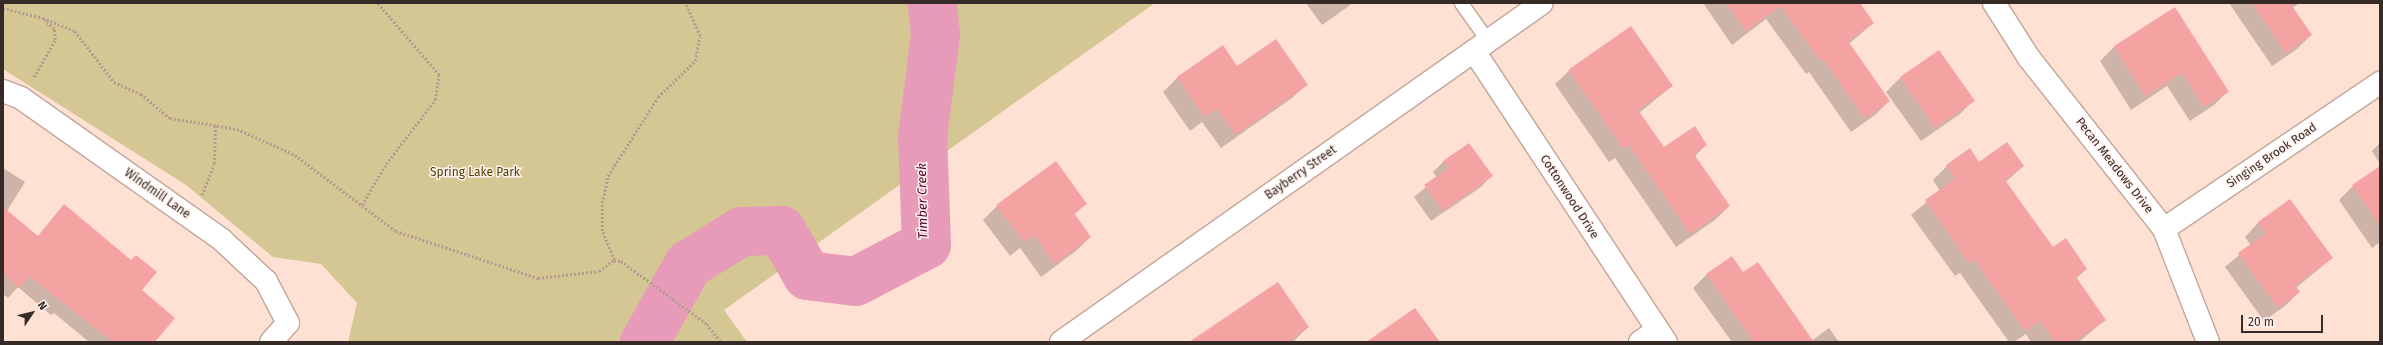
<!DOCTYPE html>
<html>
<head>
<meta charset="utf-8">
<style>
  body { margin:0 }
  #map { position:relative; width:2383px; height:345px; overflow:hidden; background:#ffe1d4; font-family:"Fira Sans",sans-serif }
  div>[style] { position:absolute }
  .green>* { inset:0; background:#d5c793 }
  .shadow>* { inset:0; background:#0003 }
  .river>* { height:49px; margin:-24.5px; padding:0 24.5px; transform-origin:24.5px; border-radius:24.5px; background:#e79bb8 }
  .building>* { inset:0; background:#f5a3a2 }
  .path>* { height:2.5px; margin-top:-1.25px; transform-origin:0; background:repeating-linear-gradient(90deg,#b39c92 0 2px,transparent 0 4px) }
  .roads { filter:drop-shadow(1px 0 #c1a599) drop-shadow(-1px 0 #c1a599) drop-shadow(0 1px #c1a599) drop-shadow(0 -1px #c1a599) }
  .service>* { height:13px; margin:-6.5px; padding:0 6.5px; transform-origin:6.5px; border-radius:6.5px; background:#fff }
  .minor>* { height:22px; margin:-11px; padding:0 11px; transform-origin:11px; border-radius:11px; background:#fff }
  span { translate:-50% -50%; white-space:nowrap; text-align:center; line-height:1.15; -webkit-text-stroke:3px #fff2ed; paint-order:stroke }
  .street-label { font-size:12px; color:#352a25 }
  .park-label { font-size:12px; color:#4e4103 }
  .water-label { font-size:13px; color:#5a0032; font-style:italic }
  .frame { position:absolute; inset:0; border:4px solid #352a25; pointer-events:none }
  .north { position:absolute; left:12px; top:293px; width:40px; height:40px; -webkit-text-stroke:3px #fff2ed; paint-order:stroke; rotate:55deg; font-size:11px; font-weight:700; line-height:16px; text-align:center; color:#352a25 }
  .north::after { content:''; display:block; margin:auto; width:14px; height:18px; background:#352a25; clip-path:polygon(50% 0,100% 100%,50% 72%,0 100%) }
  .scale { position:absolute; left:2241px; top:315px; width:82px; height:18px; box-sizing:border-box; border:2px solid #352a25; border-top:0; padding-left:5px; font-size:12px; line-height:14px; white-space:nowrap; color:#352a25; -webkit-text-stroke:3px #fff2ed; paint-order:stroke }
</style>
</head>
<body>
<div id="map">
  <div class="green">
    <i style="clip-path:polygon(3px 3px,1155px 3px,724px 310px,747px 342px,348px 342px,357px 303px,321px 264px,273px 257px,186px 185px,3px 69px)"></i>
  </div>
  <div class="shadow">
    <i style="clip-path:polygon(1306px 3px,1353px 3px,1322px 25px)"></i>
    <i style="clip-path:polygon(1703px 3px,1859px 3px,1873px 23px,1849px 44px,1889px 101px,1875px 115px,1851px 132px,1809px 72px,1806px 74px,1766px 19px,1732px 45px)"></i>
    <i style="clip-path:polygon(2229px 3px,2300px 3px,2292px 8px,2311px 35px,2297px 49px,2272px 66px)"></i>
    <i style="clip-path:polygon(2174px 9px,2228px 91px,2214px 105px,2190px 121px,2167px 86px,2131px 110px,2100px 61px,2114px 47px)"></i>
    <i style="clip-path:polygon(1223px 46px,1237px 67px,1306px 85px,1292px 98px,1221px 148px,1202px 122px,1190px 131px,1163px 92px,1177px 78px)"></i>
    <i style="clip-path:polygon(1939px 51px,1974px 100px,1960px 114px,1921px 141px,1886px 92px,1900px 78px)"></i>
    <i style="clip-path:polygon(1569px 71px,1672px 86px,1639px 113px,1664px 149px,1706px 145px,1694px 157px,1729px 206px,1715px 220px,1676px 247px,1615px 158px,1609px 162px,1555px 84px)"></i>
    <i style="clip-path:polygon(2380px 143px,2380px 164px,2372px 151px)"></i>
    <i style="clip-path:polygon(1970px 150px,1979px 163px,2023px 166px,2006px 182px,2053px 249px,2086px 269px,2076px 279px,2105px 320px,2079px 342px,2031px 342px,2026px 334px,2014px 342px,2009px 342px,1960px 273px,1955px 276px,1911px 215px,1940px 191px,1933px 180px,1947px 166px)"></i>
    <i style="clip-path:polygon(1444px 161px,1491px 176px,1481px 187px,1431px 221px,1414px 197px,1437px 178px,1433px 172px)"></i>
    <i style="clip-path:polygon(2380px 167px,2380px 242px,2372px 248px,2339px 200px,2353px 186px)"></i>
    <i style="clip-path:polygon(3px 168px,25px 182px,7px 211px,35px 240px,64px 205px,141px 290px,154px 342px,89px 342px,54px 313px,51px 315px,18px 287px,8px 298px,3px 294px)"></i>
    <i style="clip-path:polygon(2290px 200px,2332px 258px,2296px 288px,2299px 292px,2285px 306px,2264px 321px,2225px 267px,2251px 245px,2245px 237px,2258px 223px)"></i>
    <i style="clip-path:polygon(1086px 204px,1074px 215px,1090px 237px,1076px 251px,1041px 277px,1020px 248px,1010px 256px,983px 220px,997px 206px)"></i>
    <i style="clip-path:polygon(1743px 273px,1811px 341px,1829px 328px,1839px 342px,1732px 342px,1693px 288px,1707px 274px)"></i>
    <i style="clip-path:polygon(1308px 327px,1293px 342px,1195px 342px)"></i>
  </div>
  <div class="river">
    <i style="left:644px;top:342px;width:90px;rotate:-60.6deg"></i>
    <i style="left:688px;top:264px;width:62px;rotate:-31.9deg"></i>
    <i style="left:741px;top:231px;width:40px;rotate:-1.4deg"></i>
    <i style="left:781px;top:230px;width:52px;rotate:60deg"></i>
    <i style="left:807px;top:275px;width:48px;rotate:7.1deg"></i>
    <i style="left:855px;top:281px;width:80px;rotate:-27.5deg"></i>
    <i style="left:926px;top:244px;width:108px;rotate:-92.1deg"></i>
    <i style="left:922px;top:136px;width:103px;rotate:-82.7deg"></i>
    <i style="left:935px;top:34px;width:31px;rotate:-96deg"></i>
  </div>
  <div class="building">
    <i style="clip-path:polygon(1726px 3px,1860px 3px,1874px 23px,1848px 41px,1890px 101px,1865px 119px,1823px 59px,1820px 61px,1781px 6px,1746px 31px)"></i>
    <i style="clip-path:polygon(2252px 3px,2290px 3px,2312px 35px,2286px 53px)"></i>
    <i style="clip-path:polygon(2175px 7px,2229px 92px,2204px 107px,2182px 73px,2145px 96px,2114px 46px)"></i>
    <i style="clip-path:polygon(1631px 26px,1673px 86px,1638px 110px,1664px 147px,1695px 126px,1707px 145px,1694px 154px,1730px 206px,1690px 234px,1629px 145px,1624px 149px,1568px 70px)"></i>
    <i style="clip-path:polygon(1276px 39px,1308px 85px,1235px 135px,1217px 109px,1205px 117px,1177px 77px,1223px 45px,1237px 66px)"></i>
    <i style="clip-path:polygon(1939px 50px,1975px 101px,1935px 128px,1900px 77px)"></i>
    <i style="clip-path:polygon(2007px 142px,2024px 166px,2005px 180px,2053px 247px,2066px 238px,2087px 269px,2076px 277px,2106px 320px,2074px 342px,2055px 342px,2040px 321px,2025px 331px,1974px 259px,1969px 263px,1925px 200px,1955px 179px,1946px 165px,1970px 148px,1979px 162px)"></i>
    <i style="clip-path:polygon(1469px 143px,1493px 176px,1443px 211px,1424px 185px,1449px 168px,1443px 161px)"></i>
    <i style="clip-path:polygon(1056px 161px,1087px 204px,1074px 213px,1091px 237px,1055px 264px,1034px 235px,1024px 242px,996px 205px)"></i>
    <i style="clip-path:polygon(2380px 166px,2380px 225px,2352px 185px)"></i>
    <i style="clip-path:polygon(2290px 199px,2333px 258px,2295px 285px,2300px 292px,2278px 308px,2238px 253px,2266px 233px,2258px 222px)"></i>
    <i style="clip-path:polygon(64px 204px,131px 260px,136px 255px,157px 272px,142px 290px,175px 318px,155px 342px,113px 342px,29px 276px,19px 288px,3px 274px,3px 207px,38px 236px)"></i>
    <i style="clip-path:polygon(1732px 256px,1743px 272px,1758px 262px,1814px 342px,1754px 342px,1706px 274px)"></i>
    <i style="clip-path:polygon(1278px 282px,1309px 327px,1288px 342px,1189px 342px)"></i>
    <i style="clip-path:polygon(1415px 308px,1440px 342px,1366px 342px)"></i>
  </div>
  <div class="path">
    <i style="left:3px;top:8px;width:41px;rotate:14deg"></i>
    <i style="left:43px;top:18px;width:35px;rotate:22deg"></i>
    <i style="left:75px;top:31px;width:64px;rotate:52.6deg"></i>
    <i style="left:114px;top:82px;width:30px;rotate:24deg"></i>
    <i style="left:141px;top:94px;width:38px;rotate:40deg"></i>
    <i style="left:170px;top:118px;width:68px;rotate:9.3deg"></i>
    <i style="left:237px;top:129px;width:64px;rotate:24.1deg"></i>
    <i style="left:295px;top:155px;width:126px;rotate:37deg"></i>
    <i style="left:396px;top:231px;width:150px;rotate:18.3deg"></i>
    <i style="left:538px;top:278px;width:61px;rotate:-6.5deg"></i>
    <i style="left:599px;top:271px;width:19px;rotate:-36deg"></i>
    <i style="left:614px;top:260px;width:7px;rotate:8deg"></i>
    <i style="left:621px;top:261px;width:107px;rotate:36.2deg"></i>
    <i style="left:707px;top:324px;width:23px;rotate:52deg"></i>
    <i style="left:34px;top:77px;width:43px;rotate:-60.4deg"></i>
    <i style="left:55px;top:40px;width:11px;rotate:-95deg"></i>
    <i style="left:54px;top:29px;width:13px;rotate:-138deg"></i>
    <i style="left:202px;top:195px;width:33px;rotate:-69deg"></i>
    <i style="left:214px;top:164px;width:38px;rotate:-88deg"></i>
    <i style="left:362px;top:205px;width:48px;rotate:-59.7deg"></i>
    <i style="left:386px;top:164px;width:81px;rotate:-52.6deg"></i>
    <i style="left:435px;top:100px;width:25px;rotate:-81deg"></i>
    <i style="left:439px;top:75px;width:95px;rotate:-130.7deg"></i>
    <i style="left:614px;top:260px;width:31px;rotate:-112deg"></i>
    <i style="left:602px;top:231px;width:28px;rotate:-90deg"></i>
    <i style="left:602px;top:203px;width:28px;rotate:-77deg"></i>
    <i style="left:608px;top:176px;width:93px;rotate:-57.7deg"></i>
    <i style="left:658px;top:97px;width:52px;rotate:-44.2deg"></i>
    <i style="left:695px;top:61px;width:25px;rotate:-79deg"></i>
    <i style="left:700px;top:36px;width:36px;rotate:-114deg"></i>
  </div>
  <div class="roads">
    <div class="service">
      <i style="left:1461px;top:3px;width:47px;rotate:54.6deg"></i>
    </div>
    <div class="minor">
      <i style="left:1994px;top:3px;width:65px;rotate:57.5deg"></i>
      <i style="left:2029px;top:58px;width:218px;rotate:51.7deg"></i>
      <i style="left:2164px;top:229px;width:121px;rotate:68.7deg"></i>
      <i style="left:1474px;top:51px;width:349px;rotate:56.6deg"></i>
      <i style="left:3px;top:91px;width:19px;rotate:21deg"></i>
      <i style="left:21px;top:98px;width:246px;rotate:35.2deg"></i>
      <i style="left:222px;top:240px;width:60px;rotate:43deg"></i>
      <i style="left:266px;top:281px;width:47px;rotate:62.4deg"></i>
      <i style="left:288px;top:323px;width:25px;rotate:132deg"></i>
      <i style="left:2164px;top:229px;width:261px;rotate:-34.1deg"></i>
      <i style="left:1061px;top:342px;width:588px;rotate:-35.18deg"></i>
      <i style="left:1640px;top:342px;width:21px;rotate:-35deg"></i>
    </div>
  </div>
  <div class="street-label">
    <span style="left:2272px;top:156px;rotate:-34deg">Singing Brook Road</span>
    <span style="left:2114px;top:166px;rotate:52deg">Pecan Meadows Drive</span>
    <span style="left:1301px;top:173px;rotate:-35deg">Bayberry Street</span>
    <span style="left:157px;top:194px;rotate:35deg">Windmill Lane</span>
    <span style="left:1569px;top:197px;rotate:57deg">Cottonwood Drive</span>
  </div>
  <div class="park-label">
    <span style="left:475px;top:173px">Spring Lake Park</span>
  </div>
  <div class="water-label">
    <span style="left:923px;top:201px;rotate:-91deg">Timber Creek</span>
  </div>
  <div class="frame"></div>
  <div class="north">N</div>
  <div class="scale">20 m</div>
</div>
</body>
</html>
